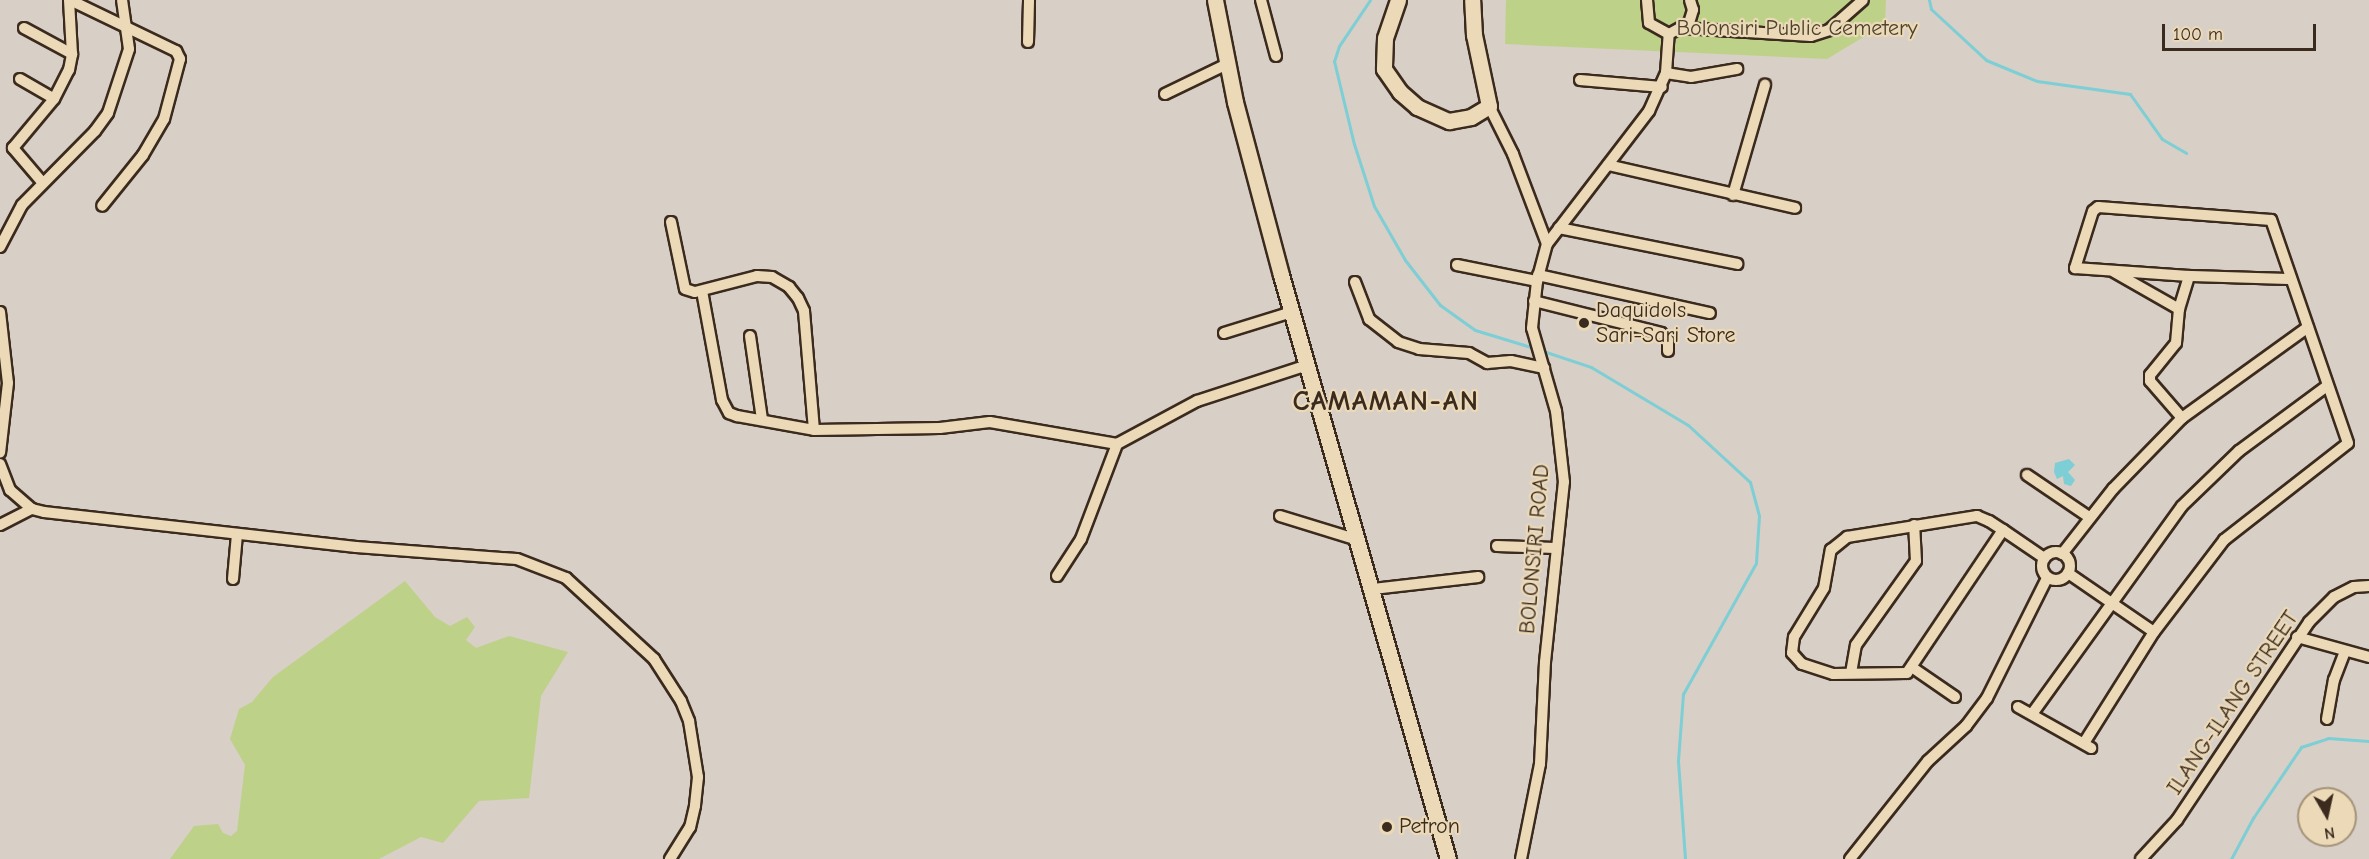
<!DOCTYPE html>
<html>
<head>
<meta charset="utf-8">
<style>
  body { margin:0 }
  #map { position:relative; width:2369px; height:859px; overflow:hidden; background:#d8cfc6; font-family:"Comic Neue",sans-serif }
  div>[style] { position:absolute }
  .green>* { inset:0; background:#bdd288 }
  .water>* { inset:0; background:#7dced5 }
  .stream>* { height:3px; margin:-1.5px; padding:0 1.5px; transform-origin:1.5px; border-radius:1.5px; background:#7dced5 }
  .roads { filter:drop-shadow(2px 0 #3b2a1e) drop-shadow(-2px 0 #3b2a1e) drop-shadow(0 2px #3b2a1e) drop-shadow(0 -2px #3b2a1e) }
  .street>* { height:10px; margin:-5px; padding:0 5px; transform-origin:5px; border-radius:5px; background:#ebd9b7 }
  .street>.ring { margin:-5px; padding:0; box-sizing:content-box; background:none; border:10px solid #ebd9b7; border-radius:50% }
  .secondary>* { height:15px; margin:-7.5px; padding:0 7.5px; transform-origin:7.5px; border-radius:7.5px; background:#ebd9b7 }
  .dots>* { width:16px; height:16px; translate:-50% -50%; box-sizing:border-box; border:3px solid #ebd9b7; border-radius:50% }
  span { translate:-50% -50%; white-space:nowrap; text-align:center; line-height:1.15; -webkit-text-stroke:4.5px #ebd9b7; paint-order:stroke }
  .park-label { font-size:22px; color:#4e432e }
  .poi-label { font-size:22px; color:#3b2a1e }
  .left { translate:0 -50%; text-align:left }
  .street-label { font-size:22px; color:#3b2a1e }
  .district-label { font-size:28px; color:#3b2a1e; font-weight:700; letter-spacing:1.5px }
  .north { position:absolute; left:2297px; top:787px; width:60px; height:60px; box-sizing:border-box; background:#ebd9b7; border:2px solid #a5937a; border-radius:50%; rotate:171deg; font-size:16px; font-weight:700; line-height:24px; text-align:center; color:#3b2a1e }
  .north::after { content:''; display:block; margin:auto; width:21px; height:27px; background:#3b2a1e; clip-path:polygon(50% 0,100% 100%,50% 72%,0 100%) }
  .scale { position:absolute; left:2162px; top:24px; width:154px; height:27px; box-sizing:border-box; border:3px solid #3b2a1e; border-top:0; padding-left:8px; font-size:18px; line-height:21px; white-space:nowrap; color:#3b2a1e; -webkit-text-stroke:4px #ebd9b7; paint-order:stroke }
</style>
</head>
<body>
<div id="map">
  <div class="green">
    <i style="clip-path:polygon(1506px 0,1886px 0,1885px 24px,1827px 59px,1505px 44px)"></i>
    <i style="clip-path:polygon(405px 581px,435px 617px,450px 626px,467px 617px,475px 627px,466px 640px,476px 648px,509px 636px,568px 652px,541px 696px,529px 798px,479px 801px,443px 843px,421px 837px,379px 859px,170px 859px,194px 826px,218px 824px,223px 833px,231px 836px,237px 831px,245px 765px,230px 739px,239px 709px,252px 702px,273px 677px)"></i>
  </div>
  <div class="water">
    <i style="clip-path:polygon(2069px 459px,2075px 465px,2068px 472px,2075px 480px,2071px 486px,2064px 484px,2063px 476px,2057px 479px,2054px 472px,2055px 463px)"></i>
  </div>
  <div class="stream">
    <i style="left:1370px;top:0;width:55px;rotate:124deg"></i>
    <i style="left:1339px;top:46px;width:16px;rotate:108deg"></i>
    <i style="left:1334px;top:61px;width:85px;rotate:76.5deg"></i>
    <i style="left:1354px;top:144px;width:65px;rotate:72.1deg"></i>
    <i style="left:1374px;top:206px;width:62px;rotate:60.1deg"></i>
    <i style="left:1405px;top:260px;width:57px;rotate:52.1deg"></i>
    <i style="left:1440px;top:305px;width:43px;rotate:35.5deg"></i>
    <i style="left:1475px;top:330px;width:62px;rotate:17deg"></i>
    <i style="left:1929px;top:0;width:9px;rotate:77deg"></i>
    <i style="left:1931px;top:9px;width:75px;rotate:42.8deg"></i>
    <i style="left:1986px;top:60px;width:55px;rotate:22.4deg"></i>
    <i style="left:2037px;top:81px;width:94px;rotate:8deg"></i>
    <i style="left:2130px;top:94px;width:55px;rotate:54.6deg"></i>
    <i style="left:2162px;top:139px;width:28px;rotate:30deg"></i>
    <i style="left:1543px;top:351px;width:51px;rotate:18.4deg"></i>
    <i style="left:1591px;top:367px;width:113px;rotate:30.9deg"></i>
    <i style="left:1688px;top:425px;width:84px;rotate:42.6deg"></i>
    <i style="left:1750px;top:482px;width:35px;rotate:75deg"></i>
    <i style="left:1759px;top:516px;width:47px;rotate:93.7deg"></i>
    <i style="left:1756px;top:563px;width:150px;rotate:119.1deg"></i>
    <i style="left:1683px;top:694px;width:67px;rotate:94.3deg"></i>
    <i style="left:1678px;top:761px;width:98px;rotate:85.9deg"></i>
    <i style="left:2231px;top:859px;width:47px;rotate:-61.8deg"></i>
    <i style="left:2253px;top:818px;width:86px;rotate:-55.9deg"></i>
    <i style="left:2301px;top:747px;width:28px;rotate:-18deg"></i>
    <i style="left:2328px;top:738px;width:41px;rotate:4.2deg"></i>
  </div>
  <div class="roads">
    <div class="street">
      <i style="left:70px;top:0;width:118px;rotate:25.7deg"></i>
      <i style="left:176px;top:51px;width:9px;rotate:63deg"></i>
      <i style="left:180px;top:59px;width:62px;rotate:104.9deg"></i>
      <i style="left:164px;top:119px;width:42px;rotate:120.3deg"></i>
      <i style="left:143px;top:155px;width:65px;rotate:128.8deg"></i>
      <i style="left:1261px;top:0;width:58px;rotate:75deg"></i>
      <i style="left:1647px;top:0;width:23px;rotate:85deg"></i>
      <i style="left:1649px;top:23px;width:23px;rotate:29deg"></i>
      <i style="left:1669px;top:34px;width:23px;rotate:-29deg"></i>
      <i style="left:1689px;top:23px;width:14px;rotate:-73deg"></i>
      <i style="left:1693px;top:10px;width:10px;rotate:-107deg"></i>
      <i style="left:24px;top:28px;width:55px;rotate:28.4deg"></i>
      <i style="left:1684px;top:28px;width:127px;rotate:3.6deg"></i>
      <i style="left:1811px;top:36px;width:19px;rotate:-18deg"></i>
      <i style="left:1829px;top:30px;width:45px;rotate:-41.4deg"></i>
      <i style="left:1028px;top:42px;width:42px;rotate:-88.6deg"></i>
      <i style="left:1666px;top:73px;width:25px;rotate:9deg"></i>
      <i style="left:1691px;top:77px;width:47px;rotate:-9.9deg"></i>
      <i style="left:20px;top:79px;width:39px;rotate:30deg"></i>
      <i style="left:1580px;top:80px;width:82px;rotate:4.9deg"></i>
      <i style="left:1165px;top:94px;width:69px;rotate:-25.8deg"></i>
      <i style="left:1489px;top:106px;width:54px;rotate:63.4deg"></i>
      <i style="left:1513px;top:154px;width:96px;rotate:69.3deg"></i>
      <i style="left:1608px;top:165px;width:192px;rotate:12.9deg"></i>
      <i style="left:42px;top:182px;width:45px;rotate:-130.5deg"></i>
      <i style="left:13px;top:148px;width:64px;rotate:-50.1deg"></i>
      <i style="left:54px;top:99px;width:33px;rotate:-63deg"></i>
      <i style="left:69px;top:70px;width:16px;rotate:-79deg"></i>
      <i style="left:72px;top:54px;width:54px;rotate:-93.2deg"></i>
      <i style="left:1733px;top:195px;width:115px;rotate:-73.8deg"></i>
      <i style="left:671px;top:222px;width:68px;rotate:78.2deg"></i>
      <i style="left:685px;top:289px;width:10px;rotate:17deg"></i>
      <i style="left:695px;top:292px;width:64px;rotate:-14.5deg"></i>
      <i style="left:757px;top:276px;width:15px;rotate:4deg"></i>
      <i style="left:772px;top:277px;width:20px;rotate:30deg"></i>
      <i style="left:789px;top:287px;width:14px;rotate:51deg"></i>
      <i style="left:798px;top:298px;width:14px;rotate:65deg"></i>
      <i style="left:804px;top:311px;width:119px;rotate:85.2deg"></i>
      <i style="left:1559px;top:228px;width:182px;rotate:11.4deg"></i>
      <i style="left:0;top:247px;width:47px;rotate:-62.4deg"></i>
      <i style="left:22px;top:205px;width:104px;rotate:-45.4deg"></i>
      <i style="left:95px;top:131px;width:22px;rotate:-54deg"></i>
      <i style="left:108px;top:113px;width:67px;rotate:-71.8deg"></i>
      <i style="left:129px;top:49px;width:49px;rotate:-98.1deg"></i>
      <i style="left:1457px;top:265px;width:82px;rotate:11.3deg"></i>
      <i style="left:2114px;top:272px;width:75px;rotate:29.6deg"></i>
      <i style="left:1538px;top:275px;width:176px;rotate:12.5deg"></i>
      <i style="left:1355px;top:282px;width:40px;rotate:69deg"></i>
      <i style="left:1369px;top:319px;width:37px;rotate:38deg"></i>
      <i style="left:1398px;top:342px;width:22px;rotate:18deg"></i>
      <i style="left:1419px;top:349px;width:50px;rotate:4.6deg"></i>
      <i style="left:1469px;top:353px;width:21px;rotate:29deg"></i>
      <i style="left:1487px;top:363px;width:24px;rotate:-5deg"></i>
      <i style="left:1511px;top:361px;width:34px;rotate:12deg"></i>
      <i style="left:702px;top:291px;width:111px;rotate:79.6deg"></i>
      <i style="left:722px;top:400px;width:15px;rotate:62deg"></i>
      <i style="left:729px;top:413px;width:9px;rotate:21deg"></i>
      <i style="left:737px;top:416px;width:78px;rotate:10.3deg"></i>
      <i style="left:814px;top:430px;width:126px;rotate:-0.9deg"></i>
      <i style="left:940px;top:428px;width:50px;rotate:-6.8deg"></i>
      <i style="left:990px;top:422px;width:129px;rotate:9.8deg"></i>
      <i style="left:1534px;top:301px;width:131px;rotate:14.1deg"></i>
      <i style="left:1661px;top:333px;width:10px;rotate:45deg"></i>
      <i style="left:1668px;top:340px;width:11px;rotate:90deg"></i>
      <i style="left:0;top:312px;width:71px;rotate:83.6deg"></i>
      <i style="left:8px;top:383px;width:70px;rotate:96.5deg"></i>
      <i style="left:1224px;top:333px;width:71px;rotate:-17.2deg"></i>
      <i style="left:750px;top:336px;width:84px;rotate:81.8deg"></i>
      <i style="left:2182px;top:418px;width:49px;rotate:-130.9deg"></i>
      <i style="left:2150px;top:381px;width:6px;rotate:-90deg"></i>
      <i style="left:2150px;top:375px;width:41px;rotate:-50.9deg"></i>
      <i style="left:2176px;top:343px;width:34px;rotate:-85deg"></i>
      <i style="left:2179px;top:309px;width:34px;rotate:-73deg"></i>
      <i style="left:2189px;top:276px;width:102px;rotate:1.7deg"></i>
      <i style="left:0;top:464px;width:28px;rotate:69deg"></i>
      <i style="left:10px;top:490px;width:29px;rotate:41deg"></i>
      <i style="left:32px;top:509px;width:12px;rotate:14deg"></i>
      <i style="left:44px;top:512px;width:314px;rotate:6.4deg"></i>
      <i style="left:356px;top:547px;width:161px;rotate:4.3deg"></i>
      <i style="left:517px;top:559px;width:53px;rotate:21.2deg"></i>
      <i style="left:566px;top:578px;width:120px;rotate:42.6deg"></i>
      <i style="left:654px;top:659px;width:50px;rotate:57.3deg"></i>
      <i style="left:681px;top:701px;width:22px;rotate:68deg"></i>
      <i style="left:689px;top:721px;width:57px;rotate:80.9deg"></i>
      <i style="left:698px;top:777px;width:29px;rotate:96deg"></i>
      <i style="left:695px;top:806px;width:22px;rotate:103deg"></i>
      <i style="left:690px;top:827px;width:38px;rotate:122deg"></i>
      <i style="left:2027px;top:475px;width:75px;rotate:34.1deg"></i>
      <i style="left:1280px;top:516px;width:82px;rotate:17.1deg"></i>
      <i style="left:0;top:525px;width:36px;rotate:-27deg"></i>
      <i style="left:2003px;top:530px;width:172px;rotate:123.9deg"></i>
      <i style="left:1907px;top:673px;width:74px;rotate:179.2deg"></i>
      <i style="left:1833px;top:674px;width:33px;rotate:-162deg"></i>
      <i style="left:1802px;top:664px;width:15px;rotate:-132deg"></i>
      <i style="left:1792px;top:653px;width:16px;rotate:-83deg"></i>
      <i style="left:1794px;top:637px;width:57px;rotate:-58.5deg"></i>
      <i style="left:1824px;top:588px;width:39px;rotate:-80deg"></i>
      <i style="left:1831px;top:550px;width:21px;rotate:-39deg"></i>
      <i style="left:1847px;top:537px;width:132px;rotate:-9.2deg"></i>
      <i style="left:1977px;top:516px;width:13px;rotate:23deg"></i>
      <i style="left:1989px;top:521px;width:17px;rotate:33deg"></i>
      <i style="left:2003px;top:530px;width:50px;rotate:34.3deg"></i>
      <i style="left:1497px;top:546px;width:58px;rotate:2deg"></i>
      <i class="ring" style="left:2042px;top:552px;width:18px;height:18px"></i>
      <i style="left:2062px;top:554px;width:83px;rotate:-51.9deg"></i>
      <i style="left:2113px;top:489px;width:99px;rotate:-45.8deg"></i>
      <i style="left:2182px;top:418px;width:155px;rotate:-35.8deg"></i>
      <i style="left:2068px;top:573px;width:104px;rotate:34.5deg"></i>
      <i style="left:1057px;top:576px;width:44px;rotate:-57deg"></i>
      <i style="left:1081px;top:539px;width:102px;rotate:-69.2deg"></i>
      <i style="left:1117px;top:444px;width:91px;rotate:-28.3deg"></i>
      <i style="left:1197px;top:401px;width:117px;rotate:-18deg"></i>
      <i style="left:233px;top:579px;width:45px;rotate:-84.9deg"></i>
      <i style="left:1373px;top:589px;width:106px;rotate:-6.5deg"></i>
      <i style="left:2297px;top:637px;width:75px;rotate:15.5deg"></i>
      <i style="left:1913px;top:668px;width:51px;rotate:34.6deg"></i>
      <i style="left:1851px;top:673px;width:28px;rotate:-80deg"></i>
      <i style="left:1856px;top:645px;width:103px;rotate:-54.5deg"></i>
      <i style="left:1916px;top:561px;width:36px;rotate:-93deg"></i>
      <i style="left:2018px;top:707px;width:84px;rotate:29.3deg"></i>
      <i style="left:2032px;top:714px;width:256px;rotate:-54.2deg"></i>
      <i style="left:2182px;top:506px;width:79px;rotate:-44deg"></i>
      <i style="left:2239px;top:451px;width:109px;rotate:-36.5deg"></i>
      <i style="left:2327px;top:719px;width:40px;rotate:-80deg"></i>
      <i style="left:2334px;top:680px;width:30px;rotate:-69deg"></i>
      <i style="left:2084px;top:743px;width:131px;rotate:-57.8deg"></i>
      <i style="left:2154px;top:632px;width:116px;rotate:-52.7deg"></i>
      <i style="left:2224px;top:540px;width:157px;rotate:-38deg"></i>
      <i style="left:2348px;top:443px;width:236px;rotate:-109deg"></i>
      <i style="left:2271px;top:220px;width:173px;rotate:-175.7deg"></i>
      <i style="left:2098px;top:207px;width:6px;rotate:141deg"></i>
      <i style="left:2093px;top:211px;width:60px;rotate:107.5deg"></i>
      <i style="left:2075px;top:268px;width:114px;rotate:4deg"></i>
      <i style="left:1521px;top:859px;width:97px;rotate:-78.7deg"></i>
      <i style="left:1540px;top:764px;width:102px;rotate:-87.2deg"></i>
      <i style="left:1545px;top:662px;width:181px;rotate:-84deg"></i>
      <i style="left:1564px;top:482px;width:71px;rotate:-96.4deg"></i>
      <i style="left:1556px;top:411px;width:86px;rotate:-106.1deg"></i>
      <i style="left:1532px;top:328px;width:47px;rotate:-83.9deg"></i>
      <i style="left:1537px;top:281px;width:38px;rotate:-75deg"></i>
      <i style="left:1547px;top:244px;width:168px;rotate:-52.5deg"></i>
      <i style="left:1649px;top:111px;width:42px;rotate:-65.9deg"></i>
      <i style="left:1666px;top:73px;width:39px;rotate:-86deg"></i>
      <i style="left:1850px;top:859px;width:125px;rotate:-51.5deg"></i>
      <i style="left:1928px;top:761px;width:52px;rotate:-42.6deg"></i>
      <i style="left:1966px;top:726px;width:35px;rotate:-53deg"></i>
      <i style="left:1987px;top:698px;width:134px;rotate:-63.4deg"></i>
      <i style="left:2141px;top:859px;width:53px;rotate:-47.3deg"></i>
      <i style="left:2177px;top:820px;width:238px;rotate:-56.3deg"></i>
      <i style="left:2309px;top:622px;width:35px;rotate:-45deg"></i>
      <i style="left:2334px;top:597px;width:22px;rotate:-27deg"></i>
      <i style="left:2354px;top:587px;width:15px;rotate:-4deg"></i>
    </div>
    <div class="secondary">
      <i style="left:1215px;top:0;width:104px;rotate:78.9deg"></i>
      <i style="left:1235px;top:102px;width:179px;rotate:75.1deg"></i>
      <i style="left:1281px;top:275px;width:607px;rotate:74.04deg"></i>
      <i style="left:1398px;top:0;width:40px;rotate:108.9deg"></i>
      <i style="left:1385px;top:38px;width:31px;rotate:92deg"></i>
      <i style="left:1384px;top:69px;width:28px;rotate:55deg"></i>
      <i style="left:1400px;top:92px;width:23px;rotate:41deg"></i>
      <i style="left:1417px;top:107px;width:35px;rotate:24deg"></i>
      <i style="left:1449px;top:121px;width:22px;rotate:-10deg"></i>
      <i style="left:1471px;top:117px;width:21px;rotate:-31deg"></i>
      <i style="left:1489px;top:106px;width:73px;rotate:-101.9deg"></i>
      <i style="left:1474px;top:35px;width:35px;rotate:-93deg"></i>
    </div>
  </div>
  <div class="dots">
    <i style="left:1584px;top:323px;background:#3b2a1e"></i>
    <i style="left:1387px;top:827px;background:#3b2a1e"></i>
  </div>
  <div class="park-label">
    <span style="left:1797px;top:29px">Bolonsiri Public Cemetery</span>
  </div>
  <div class="poi-label">
    <span class="left" style="left:1596px;top:323px">Daquidols<br>Sari-Sari Store</span>
    <span class="left" style="left:1399px;top:827px">Petron</span>
  </div>
  <div class="street-label">
    <span style="left:1535px;top:549px;rotate:-85deg">BOLONSIRI ROAD</span>
    <span style="left:2233px;top:703px;rotate:-56deg">ILANG-ILANG STREET</span>
  </div>
  <div class="district-label">
    <span style="left:1386px;top:401px">CAMAMAN-AN</span>
  </div>
  <div class="north">N</div>
  <div class="scale">100 m</div>
</div>
</body>
</html>
